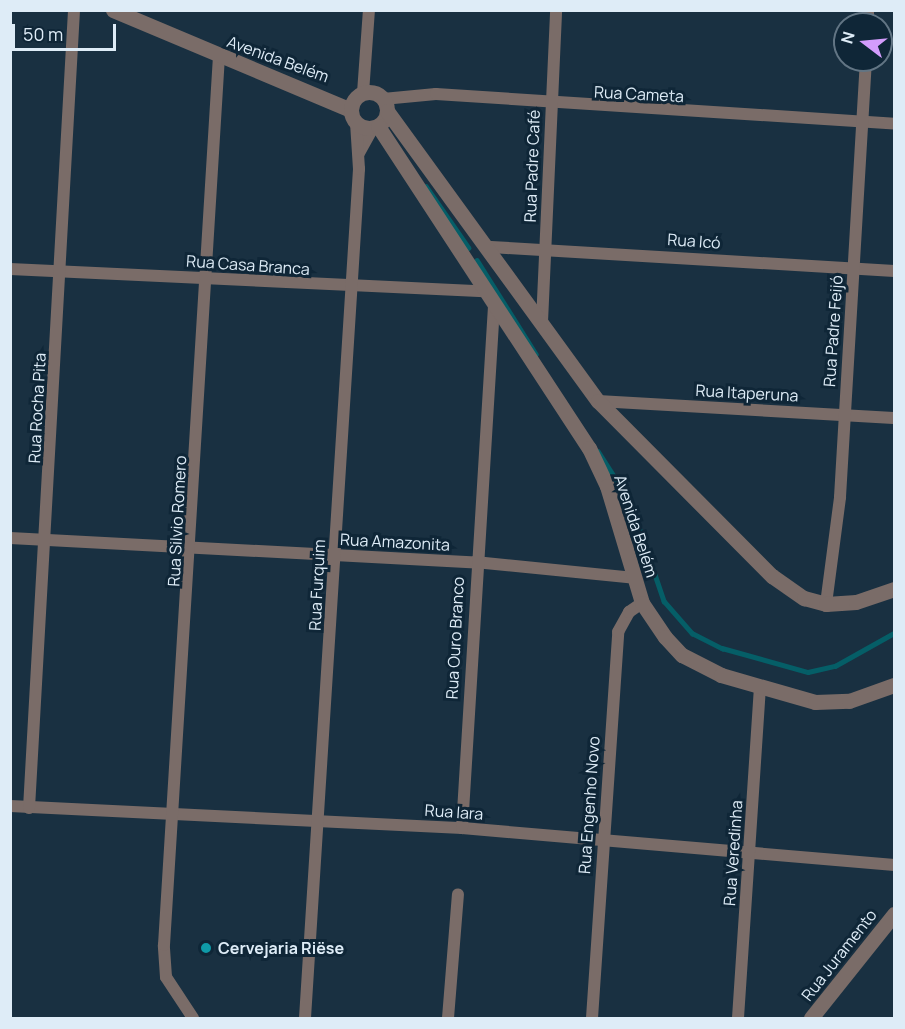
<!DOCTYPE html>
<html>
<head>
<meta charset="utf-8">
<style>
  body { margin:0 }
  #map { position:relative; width:905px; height:1029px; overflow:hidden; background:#193041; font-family:Manrope,sans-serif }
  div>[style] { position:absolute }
  .stream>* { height:4.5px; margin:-2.25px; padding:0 2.25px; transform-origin:2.25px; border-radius:2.25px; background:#055e67 }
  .minor>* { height:12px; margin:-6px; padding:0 6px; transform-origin:6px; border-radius:6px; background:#7a6c68 }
  .tertiary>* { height:15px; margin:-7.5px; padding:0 7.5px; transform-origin:7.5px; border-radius:7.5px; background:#7a6c68 }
  .tertiary>.ring { margin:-7.5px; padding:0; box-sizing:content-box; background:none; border:15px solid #7a6c68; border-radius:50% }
  .dots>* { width:16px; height:16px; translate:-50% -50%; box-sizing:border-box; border:3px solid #0f2637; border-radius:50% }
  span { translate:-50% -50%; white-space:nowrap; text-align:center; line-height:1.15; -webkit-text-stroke:6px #0f2637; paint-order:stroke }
  .street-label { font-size:16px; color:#deecf7 }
  .poi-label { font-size:16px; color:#deecf7; font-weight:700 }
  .left { translate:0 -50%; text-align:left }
  .frame { position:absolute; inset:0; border:12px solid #deecf7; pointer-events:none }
  .north { position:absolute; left:833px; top:12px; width:60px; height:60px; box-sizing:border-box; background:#0f2637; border:2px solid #627584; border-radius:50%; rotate:286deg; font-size:16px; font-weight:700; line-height:24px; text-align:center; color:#deecf7 }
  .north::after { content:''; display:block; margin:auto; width:21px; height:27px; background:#d39cfc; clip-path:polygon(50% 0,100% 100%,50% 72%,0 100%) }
  .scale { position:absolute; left:12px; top:24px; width:104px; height:27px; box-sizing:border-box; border:3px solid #deecf7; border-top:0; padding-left:8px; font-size:18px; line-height:21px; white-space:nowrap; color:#deecf7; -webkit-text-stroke:4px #0f2637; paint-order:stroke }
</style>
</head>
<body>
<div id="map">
  <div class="stream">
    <i style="left:426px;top:186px;width:75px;rotate:55.3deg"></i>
    <i style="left:477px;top:260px;width:111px;rotate:57.9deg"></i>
    <i style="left:598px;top:451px;width:59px;rotate:57.4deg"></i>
    <i style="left:630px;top:501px;width:106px;rotate:71.2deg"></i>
    <i style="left:664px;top:601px;width:43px;rotate:48.8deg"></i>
    <i style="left:692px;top:633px;width:34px;rotate:27deg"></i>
    <i style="left:722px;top:648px;width:89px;rotate:15.6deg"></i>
    <i style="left:808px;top:672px;width:28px;rotate:-13deg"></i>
    <i style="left:835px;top:666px;width:68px;rotate:-29.2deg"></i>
  </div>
  <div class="minor">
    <i style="left:868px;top:24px;width:14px;rotate:-90deg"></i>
    <i style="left:363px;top:93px;width:83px;rotate:-85.9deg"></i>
    <i style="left:383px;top:99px;width:53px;rotate:-5.4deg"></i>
    <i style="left:436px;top:94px;width:459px;rotate:3.7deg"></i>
    <i style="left:359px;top:153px;width:29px;rotate:-61deg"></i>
    <i style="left:491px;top:247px;width:404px;rotate:3.4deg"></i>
    <i style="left:10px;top:269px;width:475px;rotate:2.7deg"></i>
    <i style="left:542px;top:322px;width:312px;rotate:-87.4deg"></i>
    <i style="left:598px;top:401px;width:296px;rotate:3.3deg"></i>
    <i style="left:10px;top:538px;width:466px;rotate:3deg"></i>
    <i style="left:475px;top:562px;width:160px;rotate:5.7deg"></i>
    <i style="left:826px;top:604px;width:108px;rotate:-82.5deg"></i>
    <i style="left:840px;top:497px;width:438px;rotate:-86.6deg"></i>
    <i style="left:10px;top:806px;width:453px;rotate:2.8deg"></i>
    <i style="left:462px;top:828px;width:434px;rotate:4.9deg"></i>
    <i style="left:29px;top:808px;width:799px;rotate:-86.77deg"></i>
    <i style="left:462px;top:828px;width:523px;rotate:-86.49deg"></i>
    <i style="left:193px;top:1018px;width:49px;rotate:-123.4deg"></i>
    <i style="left:166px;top:977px;width:32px;rotate:-94deg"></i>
    <i style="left:164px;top:945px;width:890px;rotate:-86.46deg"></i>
    <i style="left:305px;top:1018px;width:851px;rotate:-86.36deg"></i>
    <i style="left:359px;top:169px;width:47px;rotate:-93.7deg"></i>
    <i style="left:448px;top:1018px;width:124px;rotate:-85.4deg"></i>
    <i style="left:592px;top:1018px;width:387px;rotate:-86.1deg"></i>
    <i style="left:618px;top:632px;width:23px;rotate:-61deg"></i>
    <i style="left:629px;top:612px;width:16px;rotate:-35deg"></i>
    <i style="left:738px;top:1018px;width:330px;rotate:-86.2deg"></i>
  </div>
  <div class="tertiary">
    <i style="left:113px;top:10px;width:258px;rotate:22.8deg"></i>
    <i class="ring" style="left:351px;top:92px;width:21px;height:21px"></i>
    <i style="left:387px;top:111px;width:359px;rotate:54deg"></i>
    <i style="left:598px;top:401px;width:247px;rotate:45.2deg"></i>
    <i style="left:772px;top:576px;width:39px;rotate:35deg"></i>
    <i style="left:804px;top:598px;width:23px;rotate:15deg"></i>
    <i style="left:826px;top:604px;width:30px;rotate:-4deg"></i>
    <i style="left:856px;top:602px;width:40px;rotate:-18.9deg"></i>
    <i style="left:378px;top:126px;width:385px;rotate:56.8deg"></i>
    <i style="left:589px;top:448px;width:42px;rotate:64.7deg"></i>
    <i style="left:607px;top:486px;width:122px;rotate:73.3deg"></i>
    <i style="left:642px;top:603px;width:41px;rotate:55.9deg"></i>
    <i style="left:665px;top:637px;width:25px;rotate:47deg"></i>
    <i style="left:682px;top:655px;width:44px;rotate:27.1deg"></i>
    <i style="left:721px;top:675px;width:98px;rotate:16deg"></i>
    <i style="left:815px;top:702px;width:34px;rotate:-2deg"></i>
    <i style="left:849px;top:701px;width:48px;rotate:-19.6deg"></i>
    <i style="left:811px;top:1018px;width:133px;rotate:-51.4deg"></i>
  </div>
  <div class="dots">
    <i style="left:206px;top:948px;background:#0f9aa8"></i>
  </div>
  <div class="street-label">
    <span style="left:278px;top:59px;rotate:20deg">Avenida Belém</span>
    <span style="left:639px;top:94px;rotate:3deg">Rua Cameta</span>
    <span style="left:532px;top:166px;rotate:-88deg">Rua Padre Café</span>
    <span style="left:694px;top:241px;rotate:4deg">Rua Icó</span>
    <span style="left:248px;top:265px;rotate:4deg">Rua Casa Branca</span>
    <span style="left:833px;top:331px;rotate:-86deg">Rua Padre Feijó</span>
    <span style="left:747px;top:393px;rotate:3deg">Rua Itaperuna</span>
    <span style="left:37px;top:408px;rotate:-87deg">Rua Rocha Pita</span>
    <span style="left:177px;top:521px;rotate:-87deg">Rua Silvio Romero</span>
    <span style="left:636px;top:526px;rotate:72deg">Avenida Belém</span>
    <span style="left:395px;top:542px;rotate:3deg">Rua Amazonita</span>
    <span style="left:317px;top:585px;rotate:-87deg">Rua Furquim</span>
    <span style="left:455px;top:638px;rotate:-87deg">Rua Ouro Branco</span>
    <span style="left:589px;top:805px;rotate:-86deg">Rua Engenho Novo</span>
    <span style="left:454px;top:812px;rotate:4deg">Rua Iara</span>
    <span style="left:733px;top:853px;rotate:-86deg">Rua Veredinha</span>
    <span style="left:839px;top:955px;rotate:-52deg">Rua Juramento</span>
  </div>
  <div class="poi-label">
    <span class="left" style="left:218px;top:948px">Cervejaria Riëse</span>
  </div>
  <div class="frame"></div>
  <div class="north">N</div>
  <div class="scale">50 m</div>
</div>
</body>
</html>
